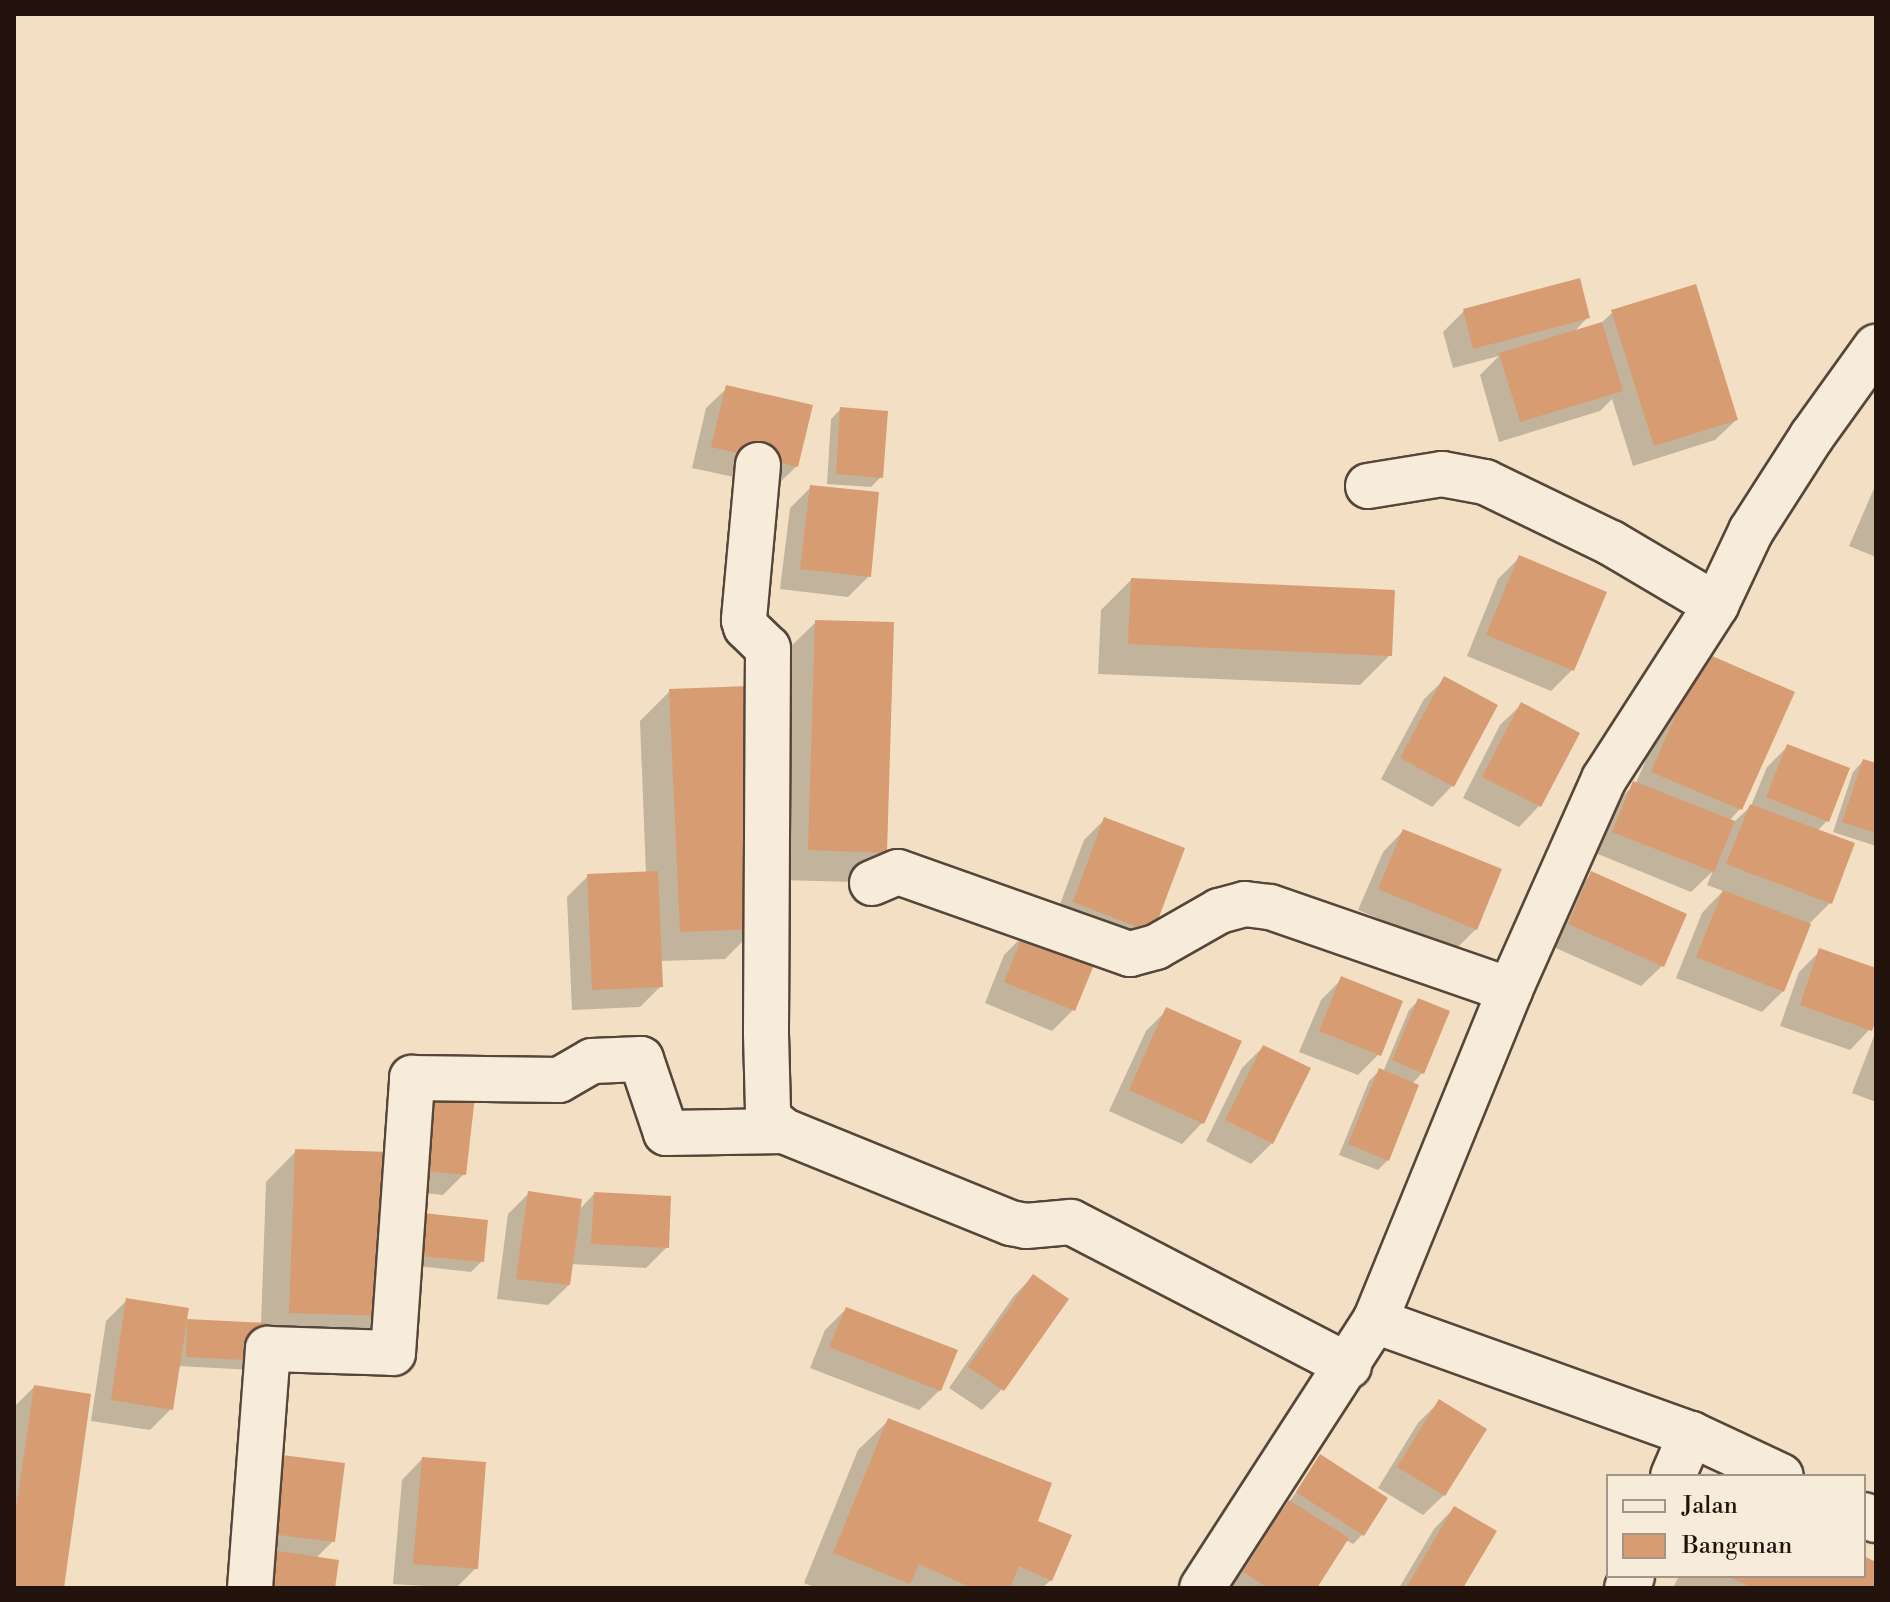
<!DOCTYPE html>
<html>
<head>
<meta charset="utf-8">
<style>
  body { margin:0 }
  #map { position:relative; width:1890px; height:1602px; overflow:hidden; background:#f3e0c4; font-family:"Libre Bodoni",serif }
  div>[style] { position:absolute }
  .shadow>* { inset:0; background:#0003 }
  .building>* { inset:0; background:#d89c73 }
  .roads { filter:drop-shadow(2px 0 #56463a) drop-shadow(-2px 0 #56463a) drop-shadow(0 2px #56463a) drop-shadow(0 -2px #56463a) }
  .minor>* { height:44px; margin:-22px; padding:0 22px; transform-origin:22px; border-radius:22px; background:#f7ebd9 }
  span { translate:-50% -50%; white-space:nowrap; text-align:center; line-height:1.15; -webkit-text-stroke:6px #f7ebd9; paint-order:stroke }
  .frame { position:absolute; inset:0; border:16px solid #22130c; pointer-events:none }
  .legend { position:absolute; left:1606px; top:1474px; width:260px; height:104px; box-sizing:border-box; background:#f7ebd9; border:2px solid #a29587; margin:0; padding:10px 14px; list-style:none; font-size:24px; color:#22130c }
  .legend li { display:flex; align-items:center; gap:16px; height:40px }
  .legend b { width:40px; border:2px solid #a29587 }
</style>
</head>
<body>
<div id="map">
  <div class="shadow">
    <i style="clip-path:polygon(1464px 311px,1588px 317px,1573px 333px,1600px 324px,1613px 312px,1736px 420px,1715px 440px,1633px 466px,1612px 399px,1600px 411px,1499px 442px,1480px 375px,1499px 356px,1453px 368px,1443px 332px)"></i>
    <i style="clip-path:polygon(727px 388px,797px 466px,776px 486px,692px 468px,706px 408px)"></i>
    <i style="clip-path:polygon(841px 409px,881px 477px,871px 487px,827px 484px,831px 419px)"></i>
    <i style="clip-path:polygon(1876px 484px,1876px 557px,1849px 546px)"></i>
    <i style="clip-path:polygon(811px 487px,869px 576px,848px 597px,780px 589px,790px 508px)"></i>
    <i style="clip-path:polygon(1519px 558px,1572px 670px,1551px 691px,1467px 656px,1498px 579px)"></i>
    <i style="clip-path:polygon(1131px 580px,1390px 655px,1360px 685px,1098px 674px,1101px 610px)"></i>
    <i style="clip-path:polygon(816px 622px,885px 852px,855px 882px,779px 880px,785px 652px)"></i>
    <i style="clip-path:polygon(1683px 675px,1740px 809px,1729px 821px,1734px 822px,1751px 806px,1767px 767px,1788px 746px,1827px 821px,1817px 831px,1830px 903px,1810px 923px,1783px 991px,1762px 1012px,1676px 978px,1702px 913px,1723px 891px,1707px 885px,1713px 871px,1691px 892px,1593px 852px,1612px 804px,1635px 785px)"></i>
    <i style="clip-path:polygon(1445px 679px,1452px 786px,1432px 807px,1381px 779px,1424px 699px)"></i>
    <i style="clip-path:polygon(670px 691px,756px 928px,725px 959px,660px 961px,661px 986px,640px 1007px,572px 1010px,567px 897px,588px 876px,646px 874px,640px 721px)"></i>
    <i style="clip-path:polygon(1521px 705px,1577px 734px,1539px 806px,1519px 827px,1463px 798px,1500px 725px)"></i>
    <i style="clip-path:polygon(1863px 761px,1876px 766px,1876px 846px,1833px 832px,1853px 772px)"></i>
    <i style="clip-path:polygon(1105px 819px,1182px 849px,1130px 953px,1053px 923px,1084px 840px)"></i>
    <i style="clip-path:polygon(1403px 831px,1476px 929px,1455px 950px,1358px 910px,1383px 852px)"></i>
    <i style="clip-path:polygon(1592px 874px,1662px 966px,1641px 986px,1549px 945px,1571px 894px)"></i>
    <i style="clip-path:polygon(1025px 934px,1073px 1010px,1052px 1031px,985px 1003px,1004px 955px)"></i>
    <i style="clip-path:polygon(1820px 951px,1876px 970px,1876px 1013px,1870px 1029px,1850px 1050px,1780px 1026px,1799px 972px)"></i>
    <i style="clip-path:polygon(1342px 979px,1379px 1054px,1358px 1075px,1299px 1052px,1321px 1000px)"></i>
    <i style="clip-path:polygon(1419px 1000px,1422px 1073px,1412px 1084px,1388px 1160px,1378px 1170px,1339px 1155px,1369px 1081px,1379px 1071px,1383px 1072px,1409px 1010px)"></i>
    <i style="clip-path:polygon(1167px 1010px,1202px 1123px,1182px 1144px,1109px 1111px,1146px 1031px)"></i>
    <i style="clip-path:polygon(1876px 1031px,1876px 1102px,1852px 1093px)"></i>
    <i style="clip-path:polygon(1263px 1047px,1272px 1143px,1251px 1164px,1206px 1141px,1242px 1068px)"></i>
    <i style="clip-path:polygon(405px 1107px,464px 1174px,443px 1195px,396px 1190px)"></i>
    <i style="clip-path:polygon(296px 1151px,384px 1316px,354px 1346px,253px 1370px,178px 1366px,171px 1409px,150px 1430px,91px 1421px,106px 1321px,127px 1300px,185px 1321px,261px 1325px,266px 1182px)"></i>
    <i style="clip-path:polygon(529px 1193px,579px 1210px,594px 1194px,667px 1247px,646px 1268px,571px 1264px,569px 1285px,548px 1305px,497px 1299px,508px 1214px)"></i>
    <i style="clip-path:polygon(405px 1224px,482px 1261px,471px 1272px,400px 1264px)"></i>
    <i style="clip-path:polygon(1033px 1276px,1002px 1389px,982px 1410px,949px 1388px,1013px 1297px)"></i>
    <i style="clip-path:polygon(846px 1309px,940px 1390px,919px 1410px,810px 1368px,825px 1330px)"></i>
    <i style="clip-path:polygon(34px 1387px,62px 1588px,14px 1588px,14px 1407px)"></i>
    <i style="clip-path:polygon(1439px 1402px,1444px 1495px,1423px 1515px,1378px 1488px,1418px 1423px)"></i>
    <i style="clip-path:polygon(889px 1420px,1035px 1522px,1051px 1580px,1042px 1588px,816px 1588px,804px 1583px,858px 1450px)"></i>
    <i style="clip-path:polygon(1320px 1457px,1363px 1534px,1353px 1544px,1346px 1540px,1314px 1588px,1227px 1588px,1268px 1523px,1288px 1504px)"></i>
    <i style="clip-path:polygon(422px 1459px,476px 1568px,456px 1588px,393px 1584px,402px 1480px)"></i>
    <i style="clip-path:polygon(254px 1476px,333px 1541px,316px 1558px,333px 1588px,244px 1553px)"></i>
    <i style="clip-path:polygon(1454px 1508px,1461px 1588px,1399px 1588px,1434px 1529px)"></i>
    <i style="clip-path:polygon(1864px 1559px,1876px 1564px,1876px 1588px,1673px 1588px,1679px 1576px,1864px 1576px)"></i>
  </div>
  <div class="building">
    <i style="clip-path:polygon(1580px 278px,1590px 318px,1473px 349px,1463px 309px)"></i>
    <i style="clip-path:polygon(1696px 284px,1738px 420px,1654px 446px,1611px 310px)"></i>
    <i style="clip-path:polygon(1602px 322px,1623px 391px,1520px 422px,1499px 353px)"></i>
    <i style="clip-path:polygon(726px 385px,813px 405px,798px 467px,711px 447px)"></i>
    <i style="clip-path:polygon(840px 407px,888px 411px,883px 478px,836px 474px)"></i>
    <i style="clip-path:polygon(810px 485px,879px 492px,871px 577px,800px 569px)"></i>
    <i style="clip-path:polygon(1519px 555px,1607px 592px,1574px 671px,1486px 635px)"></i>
    <i style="clip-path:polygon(1131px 578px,1395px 590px,1392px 656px,1128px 644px)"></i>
    <i style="clip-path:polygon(815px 620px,894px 622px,887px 853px,808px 850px)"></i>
    <i style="clip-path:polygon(1703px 652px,1795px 692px,1742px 810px,1651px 772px)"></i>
    <i style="clip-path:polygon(1444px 676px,1498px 705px,1454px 787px,1400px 758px)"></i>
    <i style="clip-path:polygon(748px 686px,758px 929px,680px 932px,669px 689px)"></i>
    <i style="clip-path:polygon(1521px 702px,1580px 733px,1541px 807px,1482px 777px)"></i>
    <i style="clip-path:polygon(1787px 744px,1850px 768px,1829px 822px,1766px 797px)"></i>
    <i style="clip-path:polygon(1863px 759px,1876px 763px,1876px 833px,1842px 822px)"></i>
    <i style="clip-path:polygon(1633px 781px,1735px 821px,1714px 872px,1612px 832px)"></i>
    <i style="clip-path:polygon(1750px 804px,1855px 843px,1832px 904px,1726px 864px)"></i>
    <i style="clip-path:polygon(1104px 817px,1185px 848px,1153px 933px,1073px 902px)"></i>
    <i style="clip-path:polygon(1403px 829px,1502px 869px,1477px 930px,1378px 889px)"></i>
    <i style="clip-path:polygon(658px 871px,663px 987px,592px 990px,587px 874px)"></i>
    <i style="clip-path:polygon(1591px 871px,1687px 914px,1664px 967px,1568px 924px)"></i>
    <i style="clip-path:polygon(1723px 890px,1811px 924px,1784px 992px,1696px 957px)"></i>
    <i style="clip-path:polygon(1024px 932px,1096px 960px,1075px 1011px,1004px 982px)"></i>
    <i style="clip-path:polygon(1819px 948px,1876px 968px,1876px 1019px,1872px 1031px,1800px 1005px)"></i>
    <i style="clip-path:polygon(1341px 976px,1403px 1001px,1381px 1056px,1319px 1031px)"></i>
    <i style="clip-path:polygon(1418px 998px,1450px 1011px,1424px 1074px,1392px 1060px)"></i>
    <i style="clip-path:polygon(1166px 1007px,1242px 1041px,1204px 1124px,1129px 1090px)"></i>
    <i style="clip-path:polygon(1263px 1045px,1311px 1068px,1273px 1144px,1225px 1120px)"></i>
    <i style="clip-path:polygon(1379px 1068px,1419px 1085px,1389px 1161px,1348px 1144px)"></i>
    <i style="clip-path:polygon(425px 1084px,476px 1088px,466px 1175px,416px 1170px)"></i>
    <i style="clip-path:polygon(295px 1149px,392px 1152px,386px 1316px,289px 1313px)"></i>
    <i style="clip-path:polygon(528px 1191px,582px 1199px,570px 1285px,516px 1279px)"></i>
    <i style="clip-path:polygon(594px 1192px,671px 1196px,669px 1248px,591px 1244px)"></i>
    <i style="clip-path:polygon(414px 1212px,488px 1220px,484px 1262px,409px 1255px)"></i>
    <i style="clip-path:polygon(1033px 1274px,1069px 1299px,1004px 1391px,968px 1367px)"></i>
    <i style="clip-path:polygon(126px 1298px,189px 1308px,187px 1319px,267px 1323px,265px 1361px,186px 1357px,187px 1320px,173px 1410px,111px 1400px)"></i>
    <i style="clip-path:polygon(846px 1307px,958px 1350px,941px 1391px,829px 1347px)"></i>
    <i style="clip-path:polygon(34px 1385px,91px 1394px,64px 1588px,14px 1588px,14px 1523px)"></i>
    <i style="clip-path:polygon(1439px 1399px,1487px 1429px,1445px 1496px,1397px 1467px)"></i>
    <i style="clip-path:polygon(888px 1418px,1052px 1483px,1038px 1521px,1072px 1535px,1052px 1581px,1019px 1566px,1010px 1588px,972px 1588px,919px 1564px,910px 1584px,833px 1553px)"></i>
    <i style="clip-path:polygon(274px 1454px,345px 1463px,335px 1542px,263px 1533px)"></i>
    <i style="clip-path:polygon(1320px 1454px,1388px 1498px,1364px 1536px,1296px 1492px)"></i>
    <i style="clip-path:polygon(422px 1457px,486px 1462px,478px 1569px,413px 1564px)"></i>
    <i style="clip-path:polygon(1289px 1500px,1349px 1538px,1317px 1588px,1268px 1588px,1243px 1572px)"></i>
    <i style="clip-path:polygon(1454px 1506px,1497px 1531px,1463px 1588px,1406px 1588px)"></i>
    <i style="clip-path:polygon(271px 1550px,339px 1560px,335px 1588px,266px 1588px)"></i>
    <i style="clip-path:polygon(1864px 1556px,1876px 1562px,1876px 1588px,1753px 1588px,1727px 1576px,1864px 1576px)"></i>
  </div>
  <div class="roads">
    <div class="minor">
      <i style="left:758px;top:465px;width:156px;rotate:95.2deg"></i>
      <i style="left:744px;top:620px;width:7px;rotate:74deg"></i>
      <i style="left:746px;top:627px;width:30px;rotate:44deg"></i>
      <i style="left:768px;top:648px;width:386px;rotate:90.3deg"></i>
      <i style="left:766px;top:1034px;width:78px;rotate:88.5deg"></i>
      <i style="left:768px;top:1112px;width:10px;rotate:66deg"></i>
      <i style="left:772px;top:1121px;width:16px;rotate:40deg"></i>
      <i style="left:784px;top:1131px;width:245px;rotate:22.1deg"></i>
      <i style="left:1011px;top:1223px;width:15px;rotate:11deg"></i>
      <i style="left:1026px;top:1226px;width:45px;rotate:-5.1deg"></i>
      <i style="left:1071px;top:1222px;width:313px;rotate:27.4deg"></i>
      <i style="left:1368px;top:486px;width:75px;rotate:-9.2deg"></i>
      <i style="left:1442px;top:474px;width:44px;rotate:10.5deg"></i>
      <i style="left:1485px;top:482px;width:140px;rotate:25.8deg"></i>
      <i style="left:1611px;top:543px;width:122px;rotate:30.6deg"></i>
      <i style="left:872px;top:883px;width:28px;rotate:-23deg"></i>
      <i style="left:898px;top:872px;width:246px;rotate:19.5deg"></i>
      <i style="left:1130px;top:954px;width:27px;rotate:-15deg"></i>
      <i style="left:1156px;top:947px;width:73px;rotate:-29.7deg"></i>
      <i style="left:1219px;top:911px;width:27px;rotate:-15deg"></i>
      <i style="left:1245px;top:904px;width:25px;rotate:7deg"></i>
      <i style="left:1270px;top:907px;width:254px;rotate:19.1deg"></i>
      <i style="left:1375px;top:1321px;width:336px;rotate:19.7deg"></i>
      <i style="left:1691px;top:1434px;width:99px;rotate:25deg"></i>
      <i style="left:1673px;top:1476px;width:46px;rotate:-66.8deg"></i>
      <i style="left:1864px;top:1515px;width:13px;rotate:23deg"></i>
      <i style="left:250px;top:1588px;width:240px;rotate:-85.7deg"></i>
      <i style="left:268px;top:1349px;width:125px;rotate:1.8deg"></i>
      <i style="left:393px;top:1353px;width:276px;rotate:-86deg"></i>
      <i style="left:412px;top:1078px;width:147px;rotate:0.8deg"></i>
      <i style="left:559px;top:1080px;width:38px;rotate:-30deg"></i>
      <i style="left:592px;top:1061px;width:49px;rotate:-2.3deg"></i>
      <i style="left:641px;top:1059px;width:78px;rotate:71.3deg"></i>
      <i style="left:666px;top:1133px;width:118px;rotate:-1deg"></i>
      <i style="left:1202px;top:1588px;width:318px;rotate:-57.1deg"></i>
      <i style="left:1375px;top:1321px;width:357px;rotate:-67.8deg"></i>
      <i style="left:1510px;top:990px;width:231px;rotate:-66deg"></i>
      <i style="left:1604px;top:779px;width:207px;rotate:-57.2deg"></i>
      <i style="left:1716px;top:605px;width:82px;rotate:-64.7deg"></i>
      <i style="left:1751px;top:531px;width:113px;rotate:-57.3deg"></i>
      <i style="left:1812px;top:436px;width:110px;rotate:-54.3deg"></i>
      <i style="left:1627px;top:1588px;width:13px;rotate:-67deg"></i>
    </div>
  </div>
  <div class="frame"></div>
  <ul class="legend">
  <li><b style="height:10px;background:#f7ebd9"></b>Jalan</li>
  <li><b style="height:22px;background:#d89c73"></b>Bangunan</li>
  </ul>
</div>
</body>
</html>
